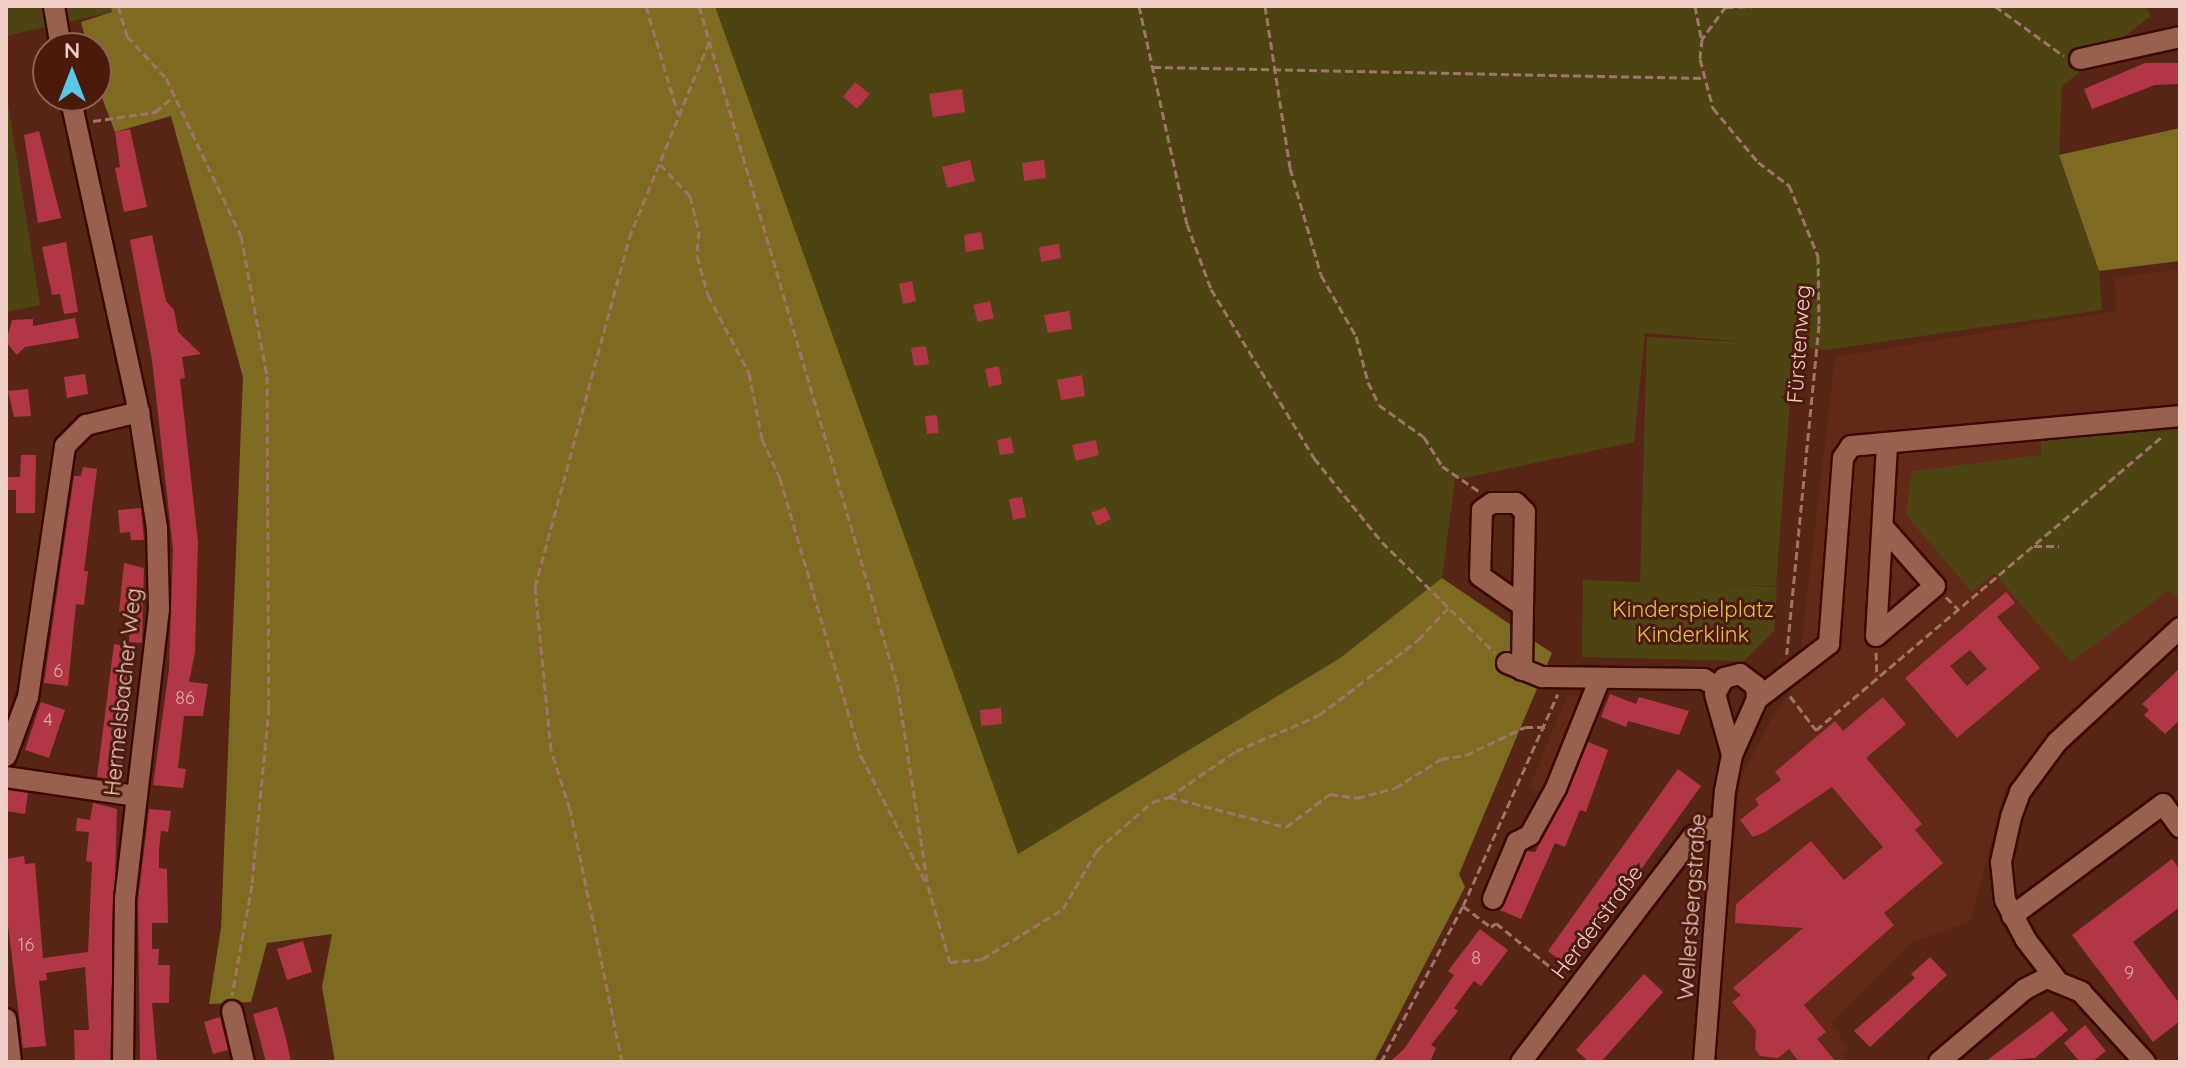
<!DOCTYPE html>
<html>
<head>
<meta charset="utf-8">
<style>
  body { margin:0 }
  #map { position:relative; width:2186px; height:1068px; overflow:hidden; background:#572516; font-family:Quicksand,sans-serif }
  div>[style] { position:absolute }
  .built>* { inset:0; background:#632918 }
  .green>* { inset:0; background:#4d4313 }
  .forest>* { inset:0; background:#7c6b21 }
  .building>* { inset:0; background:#b13747 }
  .path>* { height:3px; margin-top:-1.5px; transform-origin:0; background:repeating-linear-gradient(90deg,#9f7569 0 8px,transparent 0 12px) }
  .roads { filter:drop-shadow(2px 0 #3a0a00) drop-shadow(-2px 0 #3a0a00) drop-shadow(0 2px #3a0a00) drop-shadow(0 -2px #3a0a00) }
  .minor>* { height:20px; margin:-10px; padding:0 10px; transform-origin:10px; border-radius:10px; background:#99604f }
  span { translate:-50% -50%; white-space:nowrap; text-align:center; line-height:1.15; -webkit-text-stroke:6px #4c1a0c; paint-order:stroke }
  .number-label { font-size:18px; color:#e0a8a6 }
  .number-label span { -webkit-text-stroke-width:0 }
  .street-label { font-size:22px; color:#efcec5 }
  .park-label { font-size:22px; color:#e1c43d }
  .frame { position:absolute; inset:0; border:8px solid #efcec5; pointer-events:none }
  .north { position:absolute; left:32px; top:32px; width:80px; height:80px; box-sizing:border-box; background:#4c1a0c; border:2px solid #8d6256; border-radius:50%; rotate:0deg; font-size:22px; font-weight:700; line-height:32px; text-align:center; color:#efcec5 }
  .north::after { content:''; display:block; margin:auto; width:28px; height:36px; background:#59c8e4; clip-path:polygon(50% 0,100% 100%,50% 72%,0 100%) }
</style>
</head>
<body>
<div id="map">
  <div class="built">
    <i style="clip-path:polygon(2180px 269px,2180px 630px,2005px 788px,1971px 921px,1910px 943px,1831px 1022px,1848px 1049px,1842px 1055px,1848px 1062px,1714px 1062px,1740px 780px,1773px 716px,1797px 683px,1835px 357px,2117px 311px,2114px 278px)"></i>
    <i style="clip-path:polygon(1568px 694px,1584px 700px,1544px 794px,1529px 788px)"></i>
  </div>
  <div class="green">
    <i style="clip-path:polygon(6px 6px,111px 6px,113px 12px,6px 36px)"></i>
    <i style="clip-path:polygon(715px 6px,2145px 6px,2151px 16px,2062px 86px,2059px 155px,2099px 271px,2102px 310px,1826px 350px,1794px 346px,1776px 586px,1711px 584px,1777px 587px,1774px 631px,1744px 661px,1582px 657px,1583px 580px,1640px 582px,1647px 337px,1746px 342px,1645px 333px,1634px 442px,1455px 480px,1442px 578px,1340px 658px,1018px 854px)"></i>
    <i style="clip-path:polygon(6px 91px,40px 305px,6px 312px)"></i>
    <i style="clip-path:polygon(2158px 427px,2180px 430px,2180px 600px,2168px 591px,2071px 662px,1994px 573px,1972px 592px,1906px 515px,1912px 471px,2041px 455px,2041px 441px)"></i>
  </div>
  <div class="forest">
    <i style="clip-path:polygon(111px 6px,715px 6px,1018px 854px,1340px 658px,1442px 578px,1552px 653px,1459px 874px,1465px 887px,1374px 1062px,335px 1062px,322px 987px,332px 934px,267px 943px,251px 1002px,209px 1004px,221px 928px,243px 377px,171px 116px,115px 132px,96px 82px,96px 48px,88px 48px,81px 22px,112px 12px)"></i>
    <i style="clip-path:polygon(2180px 128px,2180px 261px,2099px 271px,2059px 155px)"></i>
  </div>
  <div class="building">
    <i style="clip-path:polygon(2145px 63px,2180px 63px,2180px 84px,2155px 85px,2092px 109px,2084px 89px)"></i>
    <i style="clip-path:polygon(855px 82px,870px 94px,857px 109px,843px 97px)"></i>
    <i style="clip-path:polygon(962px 89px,965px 112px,933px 117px,929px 94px)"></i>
    <i style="clip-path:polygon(130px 129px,147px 207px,124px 212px,115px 168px,120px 167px,115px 132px)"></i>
    <i style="clip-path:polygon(39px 131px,61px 218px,38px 223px,24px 135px)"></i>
    <i style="clip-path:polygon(970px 160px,975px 181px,947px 188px,942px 167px)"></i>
    <i style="clip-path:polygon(1044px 160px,1046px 178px,1024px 181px,1022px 163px)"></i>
    <i style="clip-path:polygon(981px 232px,984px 249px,966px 252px,964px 235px)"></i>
    <i style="clip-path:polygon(152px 235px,166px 301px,174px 310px,178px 332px,201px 354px,182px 357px,185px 378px,180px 379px,198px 542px,195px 652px,189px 682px,208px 684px,203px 716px,184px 716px,178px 768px,186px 769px,183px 788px,153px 785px,169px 669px,173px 549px,152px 360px,130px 240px)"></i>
    <i style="clip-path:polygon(66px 242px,78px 312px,64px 314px,60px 294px,52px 295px,42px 247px)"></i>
    <i style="clip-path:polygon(1059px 244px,1061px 258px,1041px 262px,1039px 247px)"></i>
    <i style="clip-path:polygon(912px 281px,916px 301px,903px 304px,899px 284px)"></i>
    <i style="clip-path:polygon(990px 301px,994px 318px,978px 322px,973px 305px)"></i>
    <i style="clip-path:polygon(1069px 311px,1072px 329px,1048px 333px,1044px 315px)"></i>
    <i style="clip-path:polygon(75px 318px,79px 338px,25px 347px,17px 355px,6px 342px,12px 320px,33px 319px,33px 326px)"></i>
    <i style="clip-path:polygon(926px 346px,929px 364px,914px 366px,911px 348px)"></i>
    <i style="clip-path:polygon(999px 366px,1002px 384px,989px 387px,985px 369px)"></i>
    <i style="clip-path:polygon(85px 374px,88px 394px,67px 398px,64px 377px)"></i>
    <i style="clip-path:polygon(1082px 375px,1085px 396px,1061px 400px,1057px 380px)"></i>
    <i style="clip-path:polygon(28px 389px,31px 416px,14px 417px,8px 391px)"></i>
    <i style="clip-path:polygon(937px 415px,939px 433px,927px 434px,925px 416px)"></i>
    <i style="clip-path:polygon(1011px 437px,1014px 453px,1000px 455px,997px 440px)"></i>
    <i style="clip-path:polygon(1096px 440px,1099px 455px,1076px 461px,1072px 445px)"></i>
    <i style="clip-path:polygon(21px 455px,36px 455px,35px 513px,16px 513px,16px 490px,7px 490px,7px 477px,20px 477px)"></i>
    <i style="clip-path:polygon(83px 467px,97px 469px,84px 571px,88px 571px,84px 605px,76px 604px,68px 686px,44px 683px,73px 482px,74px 476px,81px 476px)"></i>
    <i style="clip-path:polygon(1022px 497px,1026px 517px,1013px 520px,1009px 499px)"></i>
    <i style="clip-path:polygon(1105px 507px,1111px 519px,1097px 526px,1091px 513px)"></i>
    <i style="clip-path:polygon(141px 508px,144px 540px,131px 540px,130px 532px,120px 533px,118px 510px)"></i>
    <i style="clip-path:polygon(124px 563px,144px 568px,142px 643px,129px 642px,131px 616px,119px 612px)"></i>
    <i style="clip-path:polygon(evenodd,2006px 592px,2015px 603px,1997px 617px,2040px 668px,1957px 738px,1905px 678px,2006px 592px,1970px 650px,1987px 669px,1967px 686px,1950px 666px,1970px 650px)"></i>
    <i style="clip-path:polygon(114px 644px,133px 647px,120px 780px,97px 777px)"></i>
    <i style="clip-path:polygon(2180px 668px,2180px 720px,2165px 734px,2144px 715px,2149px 710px,2142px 704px)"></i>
    <i style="clip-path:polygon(1610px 694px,1636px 704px,1639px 697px,1689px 711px,1679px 735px,1628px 721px,1626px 727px,1601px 717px)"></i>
    <i style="clip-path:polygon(1883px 697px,1906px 724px,1866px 758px,1922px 824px,1915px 830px,1943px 863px,1884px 913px,1894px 925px,1804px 1005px,1826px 1032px,1817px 1039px,1836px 1062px,1799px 1062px,1789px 1049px,1778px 1058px,1760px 1056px,1755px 1049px,1756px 1030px,1732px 1002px,1741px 995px,1733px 988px,1803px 928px,1735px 923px,1736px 904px,1811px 841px,1844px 880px,1883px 847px,1832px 787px,1765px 832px,1753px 837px,1740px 820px,1759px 805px,1755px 799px,1781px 780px,1775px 772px,1835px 721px,1843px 731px)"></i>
    <i style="clip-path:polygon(41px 702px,65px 710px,49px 758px,25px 750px)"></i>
    <i style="clip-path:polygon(1001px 708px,1002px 724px,981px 726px,980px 710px)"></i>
    <i style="clip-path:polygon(1588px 742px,1608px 750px,1586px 812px,1580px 810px,1565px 847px,1555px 843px,1521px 919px,1500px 910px,1527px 851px,1535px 852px,1567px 794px)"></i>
    <i style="clip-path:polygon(1678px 769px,1701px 786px,1570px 968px,1548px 951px)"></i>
    <i style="clip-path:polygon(7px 790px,28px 793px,25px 814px,6px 811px)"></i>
    <i style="clip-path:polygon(93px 803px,117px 809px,110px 1062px,75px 1062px,74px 1030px,89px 1030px,85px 967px,46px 973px,47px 980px,39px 981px,46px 1046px,23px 1048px,6px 909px,6px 859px,24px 856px,25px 864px,35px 863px,43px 958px,88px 952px,92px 862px,86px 861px,89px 832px,76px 831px,77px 818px,90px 820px)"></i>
    <i style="clip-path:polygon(149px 809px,171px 811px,168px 832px,161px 831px,159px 851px,159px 868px,167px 869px,168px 923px,152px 923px,152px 949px,159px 949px,158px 965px,170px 965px,169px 1003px,152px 1003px,157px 1062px,140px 1062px,138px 900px)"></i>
    <i style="clip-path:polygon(2172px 859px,2180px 870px,2180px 907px,2133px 942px,2180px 1004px,2180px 1021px,2153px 1042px,2072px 935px)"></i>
    <i style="clip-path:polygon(1480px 929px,1508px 950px,1481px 986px,1474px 981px,1454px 1008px,1458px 1011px,1431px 1045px,1436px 1048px,1430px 1062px,1390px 1062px,1404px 1049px,1454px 975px,1448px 971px)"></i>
    <i style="clip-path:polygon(303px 941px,312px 972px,287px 980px,277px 949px)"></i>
    <i style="clip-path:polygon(1930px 957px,1947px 975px,1870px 1047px,1854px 1031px,1915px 978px,1911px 974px)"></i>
    <i style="clip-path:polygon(1644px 974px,1663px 992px,1601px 1062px,1589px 1062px,1576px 1050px)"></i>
    <i style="clip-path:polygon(277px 1007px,286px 1038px,291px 1062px,266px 1062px,253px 1014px)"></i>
    <i style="clip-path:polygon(2052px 1011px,2068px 1030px,2035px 1058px,1985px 1062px)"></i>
    <i style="clip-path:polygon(220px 1017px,228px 1050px,213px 1054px,204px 1022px)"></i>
    <i style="clip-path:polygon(2085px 1025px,2106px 1051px,2092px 1062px,2080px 1062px,2064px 1043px)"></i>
  </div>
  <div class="path">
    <i style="left:118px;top:6px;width:31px;rotate:73deg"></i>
    <i style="left:127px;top:36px;width:57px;rotate:47.1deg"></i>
    <i style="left:166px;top:78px;width:175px;rotate:64.6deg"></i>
    <i style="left:241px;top:236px;width:142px;rotate:79.5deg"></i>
    <i style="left:267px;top:376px;width:331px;rotate:89.7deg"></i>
    <i style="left:269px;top:707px;width:179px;rotate:95.5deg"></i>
    <i style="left:252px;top:885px;width:112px;rotate:100.3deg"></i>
    <i style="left:646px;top:6px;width:113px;rotate:73.5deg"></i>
    <i style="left:699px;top:6px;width:706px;rotate:73.72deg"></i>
    <i style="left:897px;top:684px;width:204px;rotate:81.3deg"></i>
    <i style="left:928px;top:886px;width:79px;rotate:73.9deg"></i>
    <i style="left:950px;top:962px;width:32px;rotate:-5deg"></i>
    <i style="left:982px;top:959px;width:95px;rotate:-31.7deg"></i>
    <i style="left:1063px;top:909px;width:68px;rotate:-60deg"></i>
    <i style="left:1097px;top:850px;width:73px;rotate:-41.1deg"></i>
    <i style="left:1152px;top:802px;width:18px;rotate:-16deg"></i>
    <i style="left:1169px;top:797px;width:121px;rotate:14.4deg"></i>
    <i style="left:1286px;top:827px;width:55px;rotate:-36.9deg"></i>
    <i style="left:1330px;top:794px;width:27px;rotate:8deg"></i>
    <i style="left:1357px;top:798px;width:39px;rotate:-15deg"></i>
    <i style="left:1395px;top:788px;width:54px;rotate:-32.2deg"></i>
    <i style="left:1441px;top:759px;width:25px;rotate:-9deg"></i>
    <i style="left:1466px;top:755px;width:65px;rotate:-25.4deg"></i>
    <i style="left:1525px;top:727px;width:20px"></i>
    <i style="left:1139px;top:6px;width:223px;rotate:77.6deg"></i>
    <i style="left:1187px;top:224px;width:69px;rotate:69.7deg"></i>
    <i style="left:1211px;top:289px;width:198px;rotate:58.6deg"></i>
    <i style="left:1314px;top:458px;width:108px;rotate:51deg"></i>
    <i style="left:1382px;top:542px;width:158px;rotate:44.5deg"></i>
    <i style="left:1265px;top:6px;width:164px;rotate:81.2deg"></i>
    <i style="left:1290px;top:168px;width:111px;rotate:73.8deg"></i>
    <i style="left:1321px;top:275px;width:70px;rotate:60.2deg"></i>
    <i style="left:1356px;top:336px;width:48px;rotate:75.4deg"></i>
    <i style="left:1368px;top:382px;width:25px;rotate:64deg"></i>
    <i style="left:1379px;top:405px;width:55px;rotate:35.4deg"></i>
    <i style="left:1424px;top:437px;width:34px;rotate:58deg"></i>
    <i style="left:1442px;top:466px;width:46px;rotate:34.4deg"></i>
    <i style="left:1695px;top:6px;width:32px;rotate:79deg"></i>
    <i style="left:1726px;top:6px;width:41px;rotate:126deg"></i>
    <i style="left:1702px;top:39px;width:20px;rotate:96deg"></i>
    <i style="left:1700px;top:59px;width:51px;rotate:75.1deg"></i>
    <i style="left:1713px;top:108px;width:70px;rotate:50.2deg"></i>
    <i style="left:1758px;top:162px;width:39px;rotate:37deg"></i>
    <i style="left:1789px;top:185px;width:77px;rotate:67.8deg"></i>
    <i style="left:1818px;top:256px;width:69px;rotate:89.2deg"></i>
    <i style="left:1819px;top:325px;width:331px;rotate:95.6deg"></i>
    <i style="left:1995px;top:6px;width:85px;rotate:35.9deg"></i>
    <i style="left:1726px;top:7px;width:28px;rotate:-2deg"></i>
    <i style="left:1153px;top:67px;width:552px;rotate:1.14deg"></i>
    <i style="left:93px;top:121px;width:63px;rotate:-8.3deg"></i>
    <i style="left:155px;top:112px;width:25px;rotate:-40deg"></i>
    <i style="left:660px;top:164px;width:44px;rotate:46.8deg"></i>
    <i style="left:690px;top:196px;width:36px;rotate:76deg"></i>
    <i style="left:699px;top:231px;width:25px;rotate:95deg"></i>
    <i style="left:697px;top:256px;width:41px;rotate:74.2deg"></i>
    <i style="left:708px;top:295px;width:88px;rotate:62.3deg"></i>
    <i style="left:749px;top:373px;width:67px;rotate:78.9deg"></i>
    <i style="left:762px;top:439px;width:43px;rotate:65.2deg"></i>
    <i style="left:780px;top:478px;width:290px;rotate:73.8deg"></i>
    <i style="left:861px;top:756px;width:143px;rotate:62.9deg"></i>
    <i style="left:2034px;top:546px;width:25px"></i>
    <i style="left:1946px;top:597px;width:17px;rotate:45deg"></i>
    <i style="left:1876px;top:652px;width:24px;rotate:88deg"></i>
    <i style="left:1790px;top:696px;width:43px;rotate:52.6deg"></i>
    <i style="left:1816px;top:730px;width:453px;rotate:-40.3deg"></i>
    <i style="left:1169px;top:797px;width:81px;rotate:-34.5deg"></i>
    <i style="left:1236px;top:751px;width:90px;rotate:-23.4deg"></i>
    <i style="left:1319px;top:715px;width:124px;rotate:-37.1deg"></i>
    <i style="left:1418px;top:640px;width:44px;rotate:-46.8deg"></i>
    <i style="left:1463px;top:906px;width:35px;rotate:37deg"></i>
    <i style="left:1491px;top:927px;width:6px;rotate:-39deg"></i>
    <i style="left:1496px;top:923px;width:86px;rotate:38.9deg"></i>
    <i style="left:622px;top:1062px;width:258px;rotate:-101.6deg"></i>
    <i style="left:570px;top:809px;width:62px;rotate:-107.9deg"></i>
    <i style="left:551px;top:750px;width:164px;rotate:-95.6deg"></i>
    <i style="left:535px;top:587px;width:361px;rotate:-74.9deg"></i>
    <i style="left:629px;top:238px;width:217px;rotate:-67.8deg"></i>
    <i style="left:1381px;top:1062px;width:176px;rotate:-62.3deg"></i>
    <i style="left:1463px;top:906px;width:232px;rotate:-65.9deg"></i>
  </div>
  <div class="roads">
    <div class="minor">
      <i style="left:54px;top:6px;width:43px;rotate:80.5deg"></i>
      <i style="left:2080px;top:59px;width:102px;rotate:-12.4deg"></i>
      <i style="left:70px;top:96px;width:323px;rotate:77.7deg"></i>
      <i style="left:139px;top:412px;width:117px;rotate:81.2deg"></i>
      <i style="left:157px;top:528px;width:81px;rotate:88.6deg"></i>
      <i style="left:159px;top:609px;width:292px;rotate:96.7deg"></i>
      <i style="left:125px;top:899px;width:163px;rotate:90.7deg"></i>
      <i style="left:1884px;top:528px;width:77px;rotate:48.7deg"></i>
      <i style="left:1935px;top:586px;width:77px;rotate:139.7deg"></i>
      <i style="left:1876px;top:636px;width:193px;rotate:-86.7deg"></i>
      <i style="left:1507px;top:663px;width:38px;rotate:22deg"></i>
      <i style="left:1542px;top:677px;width:162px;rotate:0.7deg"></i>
      <i style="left:1704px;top:679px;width:15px;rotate:32deg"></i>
      <i style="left:1522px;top:670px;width:64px;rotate:-89.1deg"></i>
      <i style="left:1523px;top:606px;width:94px;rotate:-88.8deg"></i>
      <i style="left:1525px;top:512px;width:13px;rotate:-135deg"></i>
      <i style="left:1516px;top:503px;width:24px;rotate:180deg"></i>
      <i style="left:1492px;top:503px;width:12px;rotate:145deg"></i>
      <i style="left:1482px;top:510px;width:66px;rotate:91.7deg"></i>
      <i style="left:1480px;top:576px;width:52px;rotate:34.9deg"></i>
      <i style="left:1757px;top:699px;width:91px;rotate:-37.4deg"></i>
      <i style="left:1829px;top:644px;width:187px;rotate:-85.7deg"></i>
      <i style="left:1843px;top:458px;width:14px;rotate:-56deg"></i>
      <i style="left:1851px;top:446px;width:330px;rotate:-5.2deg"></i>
      <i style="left:6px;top:756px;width:63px;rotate:-69.6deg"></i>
      <i style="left:28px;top:697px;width:254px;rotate:-81.6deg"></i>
      <i style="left:65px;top:446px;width:30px;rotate:-45deg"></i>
      <i style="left:86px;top:425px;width:55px;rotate:-13.8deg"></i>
      <i style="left:6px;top:777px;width:131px;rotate:8.3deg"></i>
      <i style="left:1493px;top:899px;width:62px;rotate:-67.2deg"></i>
      <i style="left:1517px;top:842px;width:15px;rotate:-28deg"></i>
      <i style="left:1530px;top:835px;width:54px;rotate:-61deg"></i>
      <i style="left:1556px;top:788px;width:115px;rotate:-68.1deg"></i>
      <i style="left:2012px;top:916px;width:188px;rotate:-36.6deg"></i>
      <i style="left:2163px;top:804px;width:29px;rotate:54deg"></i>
      <i style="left:2056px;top:979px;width:49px;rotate:-127.6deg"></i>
      <i style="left:2026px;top:940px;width:45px;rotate:-117.7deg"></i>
      <i style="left:2005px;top:900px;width:38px;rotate:-96deg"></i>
      <i style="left:2001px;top:862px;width:46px;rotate:-77.5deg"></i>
      <i style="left:2011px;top:817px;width:27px;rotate:-70deg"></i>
      <i style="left:2020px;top:792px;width:62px;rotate:-53.5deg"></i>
      <i style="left:2057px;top:742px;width:168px;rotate:-42.8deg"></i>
      <i style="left:232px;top:1011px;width:52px;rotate:76.8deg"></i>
      <i style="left:6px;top:1019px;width:43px;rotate:83.4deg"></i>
      <i style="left:1521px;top:1062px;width:284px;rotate:-52.7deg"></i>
      <i style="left:1693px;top:836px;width:31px;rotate:-22deg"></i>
      <i style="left:1704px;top:1062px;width:272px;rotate:-85.6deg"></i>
      <i style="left:1725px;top:791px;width:37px;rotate:-79deg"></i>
      <i style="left:1732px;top:755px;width:61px;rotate:-65.9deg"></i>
      <i style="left:1757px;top:699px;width:13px;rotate:-94deg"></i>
      <i style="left:1756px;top:686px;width:20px;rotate:-143deg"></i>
      <i style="left:1740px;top:674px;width:16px;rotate:166deg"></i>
      <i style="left:1724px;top:678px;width:18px;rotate:119deg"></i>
      <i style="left:1715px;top:694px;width:63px;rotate:74.4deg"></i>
      <i style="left:1939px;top:1062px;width:113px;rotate:-40.3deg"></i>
      <i style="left:2025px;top:989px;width:25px;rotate:-27deg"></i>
      <i style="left:2047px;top:978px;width:37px;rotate:22deg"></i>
      <i style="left:2081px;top:992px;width:95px;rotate:47.6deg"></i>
    </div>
  </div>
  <div class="number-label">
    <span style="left:58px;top:671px">6</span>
    <span style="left:185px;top:698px">86</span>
    <span style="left:48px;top:720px">4</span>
    <span style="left:26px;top:945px">16</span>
    <span style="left:1476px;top:958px">8</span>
    <span style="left:2129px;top:973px">9</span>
  </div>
  <div class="street-label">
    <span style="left:1799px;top:344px;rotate:-86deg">Fürstenweg</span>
    <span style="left:123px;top:692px;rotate:-84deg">Hermelsbacher Weg</span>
    <span style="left:1692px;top:907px;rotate:-86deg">Wellersbergstraße</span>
    <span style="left:1597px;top:922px;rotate:-53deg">Herderstraße</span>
  </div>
  <div class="park-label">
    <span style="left:1693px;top:622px">Kinderspielplatz<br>Kinderklink</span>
  </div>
  <div class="frame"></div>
  <div class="north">N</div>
</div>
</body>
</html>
